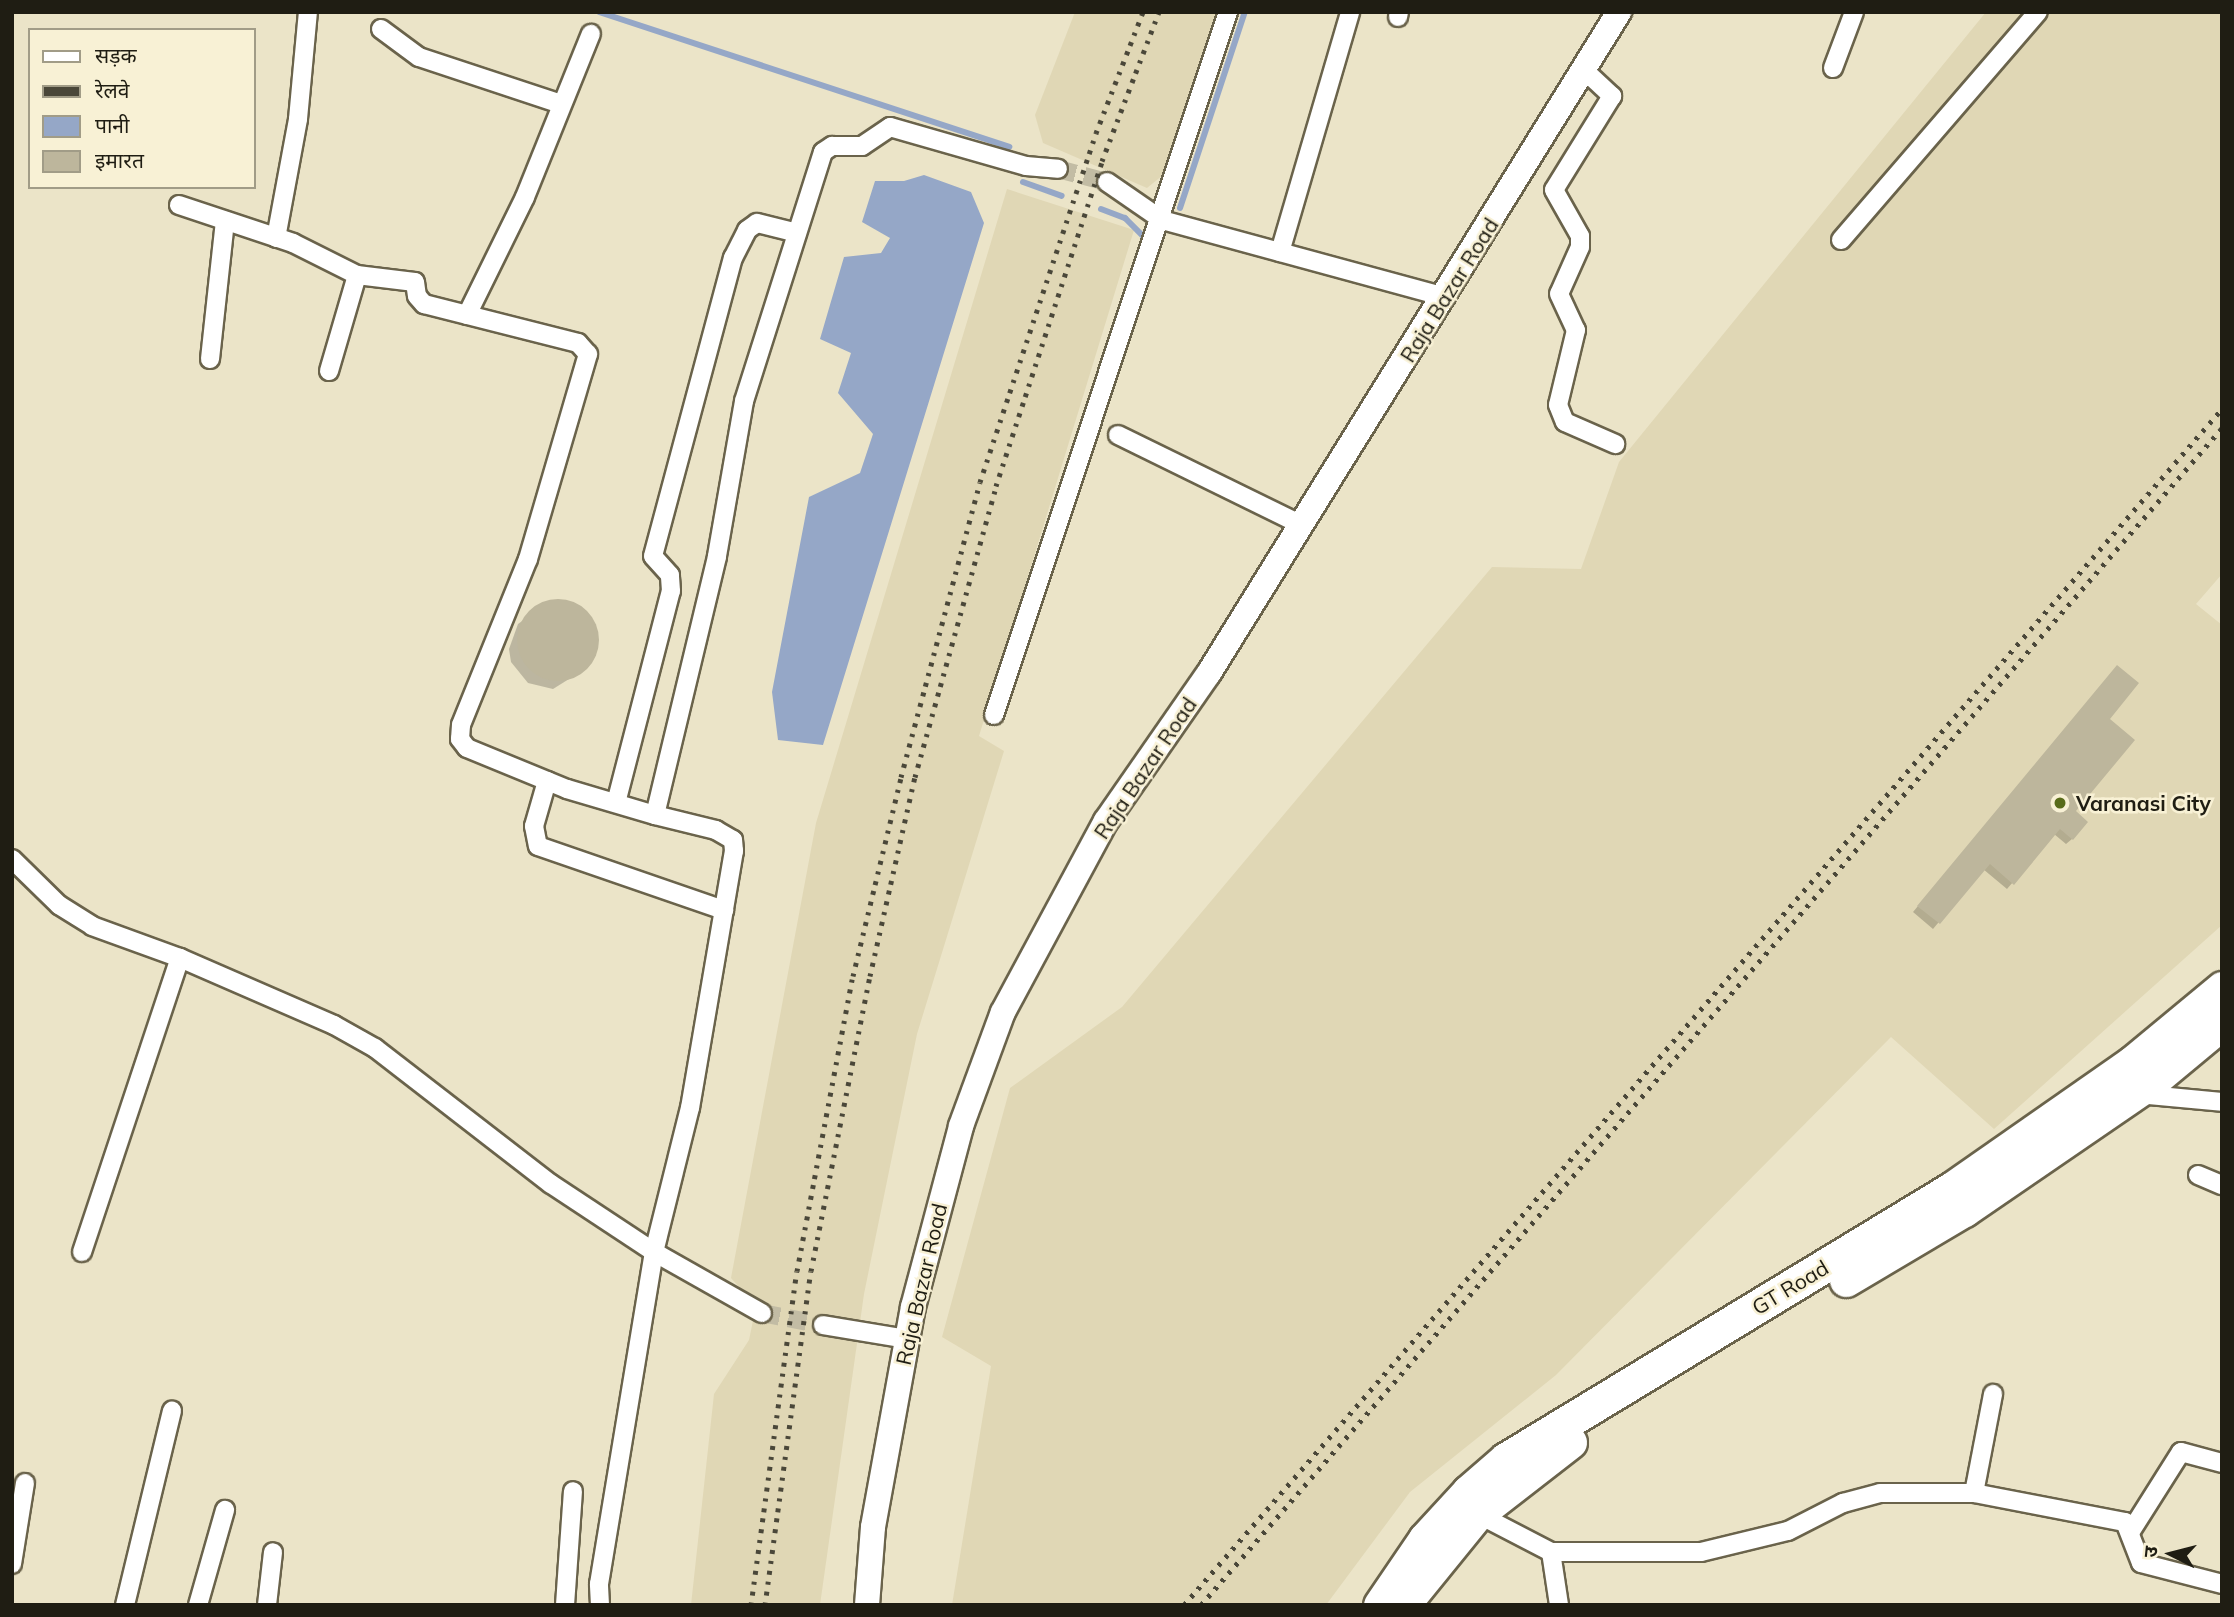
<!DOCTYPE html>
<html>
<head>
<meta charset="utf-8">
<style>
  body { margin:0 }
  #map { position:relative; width:2234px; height:1617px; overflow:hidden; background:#ebe4c8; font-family:Mulish,"Noto Sans Devanagari",sans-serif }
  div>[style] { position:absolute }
  .built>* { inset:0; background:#e0d7b5 }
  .water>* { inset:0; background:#95a7c7 }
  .shadow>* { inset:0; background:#0003 }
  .stream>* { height:6px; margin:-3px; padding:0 3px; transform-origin:3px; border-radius:3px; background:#95a7c7 }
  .building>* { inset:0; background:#bdb69c }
  .round { border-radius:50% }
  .street-tunnel>* { height:18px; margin-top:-9px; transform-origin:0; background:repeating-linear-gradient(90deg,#c2bca4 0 18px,transparent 0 27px) }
  .roads { filter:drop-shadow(2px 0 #6a634b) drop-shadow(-2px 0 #6a634b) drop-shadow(0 2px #6a634b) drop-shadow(0 -2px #6a634b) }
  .street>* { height:18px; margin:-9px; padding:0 9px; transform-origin:9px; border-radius:9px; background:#fff }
  .secondary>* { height:24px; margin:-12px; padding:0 12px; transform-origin:12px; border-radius:12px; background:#fff }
  .highway>* { height:33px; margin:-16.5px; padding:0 16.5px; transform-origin:16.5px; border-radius:16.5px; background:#fff }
  .rail>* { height:5px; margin-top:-2.5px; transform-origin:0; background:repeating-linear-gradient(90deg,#4a4739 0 3.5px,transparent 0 10.5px) }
  .dots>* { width:19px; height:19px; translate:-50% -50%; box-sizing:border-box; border:4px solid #f8f1d5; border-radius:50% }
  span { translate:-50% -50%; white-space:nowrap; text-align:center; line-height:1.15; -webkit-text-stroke:5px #f8f1d5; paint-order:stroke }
  .street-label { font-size:21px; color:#1f1d13 }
  .poi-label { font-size:21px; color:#1f1d13; font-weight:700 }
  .left { translate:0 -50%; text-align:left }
  .frame { position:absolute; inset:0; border:14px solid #1f1d13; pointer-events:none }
  .legend { position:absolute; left:28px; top:28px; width:228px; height:161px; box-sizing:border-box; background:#f8f1d5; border:2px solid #a19c87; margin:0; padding:9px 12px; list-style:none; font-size:21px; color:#1f1d13 }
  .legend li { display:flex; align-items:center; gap:14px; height:35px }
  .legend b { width:35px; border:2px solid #a19c87 }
  .north { position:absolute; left:2136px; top:1519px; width:70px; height:70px; -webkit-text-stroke:5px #f8f1d5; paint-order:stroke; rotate:276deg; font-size:19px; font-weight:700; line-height:28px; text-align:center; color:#1f1d13 }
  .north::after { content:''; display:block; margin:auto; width:24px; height:32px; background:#1f1d13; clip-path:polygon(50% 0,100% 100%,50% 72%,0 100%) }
</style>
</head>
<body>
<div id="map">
  <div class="built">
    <i style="clip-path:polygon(1075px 12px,1216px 12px,1163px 175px,1147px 188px,1043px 143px,1035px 115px)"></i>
    <i style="clip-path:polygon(1986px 12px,2222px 12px,2222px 574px,2196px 604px,2222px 625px,2222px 925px,1994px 1129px,1891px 1037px,1556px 1375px,1410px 1492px,1326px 1605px,952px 1605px,991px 1366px,942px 1337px,1010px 1088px,1122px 1007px,1492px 567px,1581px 569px,1619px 462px)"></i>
    <i style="clip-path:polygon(1007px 189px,1134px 230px,979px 736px,1004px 751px,917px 1034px,864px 1294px,820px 1605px,691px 1605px,714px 1394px,749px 1340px,756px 1306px,731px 1278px,816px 823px)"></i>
  </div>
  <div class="water">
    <i style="clip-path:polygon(924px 175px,971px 192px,984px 223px,823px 745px,778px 740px,772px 692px,809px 497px,860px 473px,873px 434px,838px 393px,851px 353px,820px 339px,844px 257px,881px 253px,890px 238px,862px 222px,875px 181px,904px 181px)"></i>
  </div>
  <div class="shadow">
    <i style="clip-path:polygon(550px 601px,575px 604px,594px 622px,597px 634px,593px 659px,585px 669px,553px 689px,528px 683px,511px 662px,509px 649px,518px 624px)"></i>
    <i style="clip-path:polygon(2112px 673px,2107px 719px,2073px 811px,2072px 839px,2066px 844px,2054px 834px,2007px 889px,1983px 869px,1933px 929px,1913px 912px)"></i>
  </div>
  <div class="stream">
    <i style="left:599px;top:12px;width:432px;rotate:18.2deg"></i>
    <i style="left:1023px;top:182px;width:41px;rotate:19.7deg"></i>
    <i style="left:1180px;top:208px;width:206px;rotate:-71.7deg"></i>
    <i style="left:1101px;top:209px;width:26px;rotate:21deg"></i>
    <i style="left:1125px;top:218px;width:28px;rotate:45deg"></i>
  </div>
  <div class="building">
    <i class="round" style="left:517px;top:599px;width:82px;height:82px"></i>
    <i style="clip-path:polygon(2117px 665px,2139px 683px,2110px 719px,2135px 740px,2076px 811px,2088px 822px,2073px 840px,2060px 829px,2014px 885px,1990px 864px,1940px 924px,1917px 906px)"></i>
  </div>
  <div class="street-tunnel">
    <i style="left:1058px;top:169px;width:51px;rotate:14.9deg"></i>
    <i style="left:762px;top:1313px;width:62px;rotate:11.1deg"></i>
  </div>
  <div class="roads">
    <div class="street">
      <i style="left:1398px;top:17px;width:5px;rotate:-79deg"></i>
      <i style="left:381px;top:29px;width:47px;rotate:36.4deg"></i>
      <i style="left:419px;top:57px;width:150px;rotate:18.3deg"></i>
      <i style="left:1833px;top:68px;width:60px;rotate:-69.4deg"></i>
      <i style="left:1583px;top:69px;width:40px;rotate:43deg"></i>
      <i style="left:1612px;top:96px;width:110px;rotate:121.7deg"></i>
      <i style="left:1554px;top:190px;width:53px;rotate:60.5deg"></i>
      <i style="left:1580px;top:236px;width:11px;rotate:90deg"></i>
      <i style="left:1580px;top:247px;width:51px;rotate:114.1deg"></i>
      <i style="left:1559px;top:294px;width:40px;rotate:65deg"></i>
      <i style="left:1576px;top:330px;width:77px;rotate:103.5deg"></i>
      <i style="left:1558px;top:405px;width:18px;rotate:68deg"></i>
      <i style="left:1565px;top:422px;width:55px;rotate:23.7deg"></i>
      <i style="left:1107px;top:182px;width:67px;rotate:34.6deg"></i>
      <i style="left:1162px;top:220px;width:294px;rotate:15.2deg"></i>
      <i style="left:179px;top:205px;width:120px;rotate:18.4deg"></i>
      <i style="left:293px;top:243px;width:72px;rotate:26.6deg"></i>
      <i style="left:357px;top:275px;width:58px;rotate:6.9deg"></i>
      <i style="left:415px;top:282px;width:14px;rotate:82deg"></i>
      <i style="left:417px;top:296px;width:11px;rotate:49deg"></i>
      <i style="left:424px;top:304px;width:159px;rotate:14.2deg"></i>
      <i style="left:578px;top:343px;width:15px;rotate:48deg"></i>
      <i style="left:588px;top:354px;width:214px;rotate:106.3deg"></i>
      <i style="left:528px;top:559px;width:179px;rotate:112deg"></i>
      <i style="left:461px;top:725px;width:14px;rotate:94deg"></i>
      <i style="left:460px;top:739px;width:11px;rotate:52deg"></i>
      <i style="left:467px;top:748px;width:108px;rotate:22.3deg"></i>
      <i style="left:567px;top:789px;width:92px;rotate:16.5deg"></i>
      <i style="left:276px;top:238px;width:121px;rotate:-79.5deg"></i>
      <i style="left:298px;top:119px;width:107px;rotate:-84.7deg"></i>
      <i style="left:1841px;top:240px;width:301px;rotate:-49.2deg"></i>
      <i style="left:1280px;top:252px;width:250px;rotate:-73.7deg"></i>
      <i style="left:467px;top:315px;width:131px;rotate:-63.8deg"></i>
      <i style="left:525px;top:197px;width:176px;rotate:-68deg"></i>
      <i style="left:210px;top:359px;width:139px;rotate:-83.8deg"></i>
      <i style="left:329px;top:371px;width:100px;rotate:-73.7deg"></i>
      <i style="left:1118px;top:435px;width:205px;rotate:26.1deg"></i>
      <i style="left:994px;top:715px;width:741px;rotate:-71.59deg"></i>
      <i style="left:547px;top:781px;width:47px;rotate:106.1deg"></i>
      <i style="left:534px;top:826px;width:20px;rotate:79deg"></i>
      <i style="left:538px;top:846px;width:197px;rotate:19deg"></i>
      <i style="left:616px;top:803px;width:219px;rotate:-75.5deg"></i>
      <i style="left:671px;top:591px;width:16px;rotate:-94deg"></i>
      <i style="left:670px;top:575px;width:25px;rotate:-132deg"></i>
      <i style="left:653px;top:556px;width:309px;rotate:-75deg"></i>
      <i style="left:733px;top:258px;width:31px;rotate:-63deg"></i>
      <i style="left:747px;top:230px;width:12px;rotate:-35deg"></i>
      <i style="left:757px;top:223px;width:41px;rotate:14deg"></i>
      <i style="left:12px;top:859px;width:66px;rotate:44.4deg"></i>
      <i style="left:59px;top:905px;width:39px;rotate:32deg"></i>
      <i style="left:92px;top:926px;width:94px;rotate:20deg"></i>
      <i style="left:180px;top:958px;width:168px;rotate:23.5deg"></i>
      <i style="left:334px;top:1025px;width:47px;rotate:29.3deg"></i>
      <i style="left:375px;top:1048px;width:222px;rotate:37.7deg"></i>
      <i style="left:551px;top:1184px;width:123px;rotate:33.4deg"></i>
      <i style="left:654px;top:1252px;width:124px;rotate:29.5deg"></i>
      <i style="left:2138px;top:1094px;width:84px;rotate:5.4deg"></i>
      <i style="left:2198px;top:1175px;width:26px;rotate:23deg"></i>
      <i style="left:82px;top:1252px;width:310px;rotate:-71.6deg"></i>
      <i style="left:823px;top:1325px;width:86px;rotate:9.4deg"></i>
      <i style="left:1974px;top:1493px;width:101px;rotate:-79.1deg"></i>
      <i style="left:1472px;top:1511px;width:89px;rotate:27.4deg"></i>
      <i style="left:1551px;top:1552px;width:150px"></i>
      <i style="left:1701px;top:1552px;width:89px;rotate:-13.6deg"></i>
      <i style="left:1788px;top:1531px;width:62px;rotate:-27deg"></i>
      <i style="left:1843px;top:1503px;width:38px;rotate:-15deg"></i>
      <i style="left:1880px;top:1493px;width:94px"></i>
      <i style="left:1974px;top:1493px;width:154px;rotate:10.9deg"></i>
      <i style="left:2125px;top:1522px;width:44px;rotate:68.7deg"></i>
      <i style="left:2141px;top:1563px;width:84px;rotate:14.5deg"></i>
      <i style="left:2131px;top:1531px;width:93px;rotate:-57.7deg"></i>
      <i style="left:2181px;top:1452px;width:42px;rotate:15deg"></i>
      <i style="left:1551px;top:1552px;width:54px;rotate:81.4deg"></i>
      <i style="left:12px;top:1564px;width:82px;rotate:-80.9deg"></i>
      <i style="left:125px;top:1605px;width:200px;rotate:-76.4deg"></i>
      <i style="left:198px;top:1605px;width:99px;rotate:-74.1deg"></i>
      <i style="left:267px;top:1605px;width:53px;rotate:-83.5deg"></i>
      <i style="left:565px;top:1605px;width:114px;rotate:-86deg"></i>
      <i style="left:600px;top:1605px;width:21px;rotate:-93deg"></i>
      <i style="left:599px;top:1584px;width:337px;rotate:-80.6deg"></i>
      <i style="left:654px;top:1252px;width:148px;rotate:-76deg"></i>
      <i style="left:690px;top:1108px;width:261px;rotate:-80.3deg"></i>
      <i style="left:734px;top:851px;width:11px;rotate:-95deg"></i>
      <i style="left:733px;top:840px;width:20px;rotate:-150deg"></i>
      <i style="left:716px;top:830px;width:63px;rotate:-166.2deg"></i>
      <i style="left:655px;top:815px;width:266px;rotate:-76.5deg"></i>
      <i style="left:717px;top:556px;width:157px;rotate:-80.1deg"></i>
      <i style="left:744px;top:401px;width:261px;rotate:-72.4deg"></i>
      <i style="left:823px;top:152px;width:11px;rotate:-34deg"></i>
      <i style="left:832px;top:146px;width:30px"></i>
      <i style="left:862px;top:146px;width:34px;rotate:-34deg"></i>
      <i style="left:890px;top:127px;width:141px;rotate:16deg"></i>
      <i style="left:1026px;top:166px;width:32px;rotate:5deg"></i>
    </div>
    <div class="secondary">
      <i style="left:867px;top:1605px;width:78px;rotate:-85.6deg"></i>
      <i style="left:873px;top:1527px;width:224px;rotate:-79.7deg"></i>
      <i style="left:913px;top:1307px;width:187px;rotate:-75.1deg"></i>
      <i style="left:961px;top:1126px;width:121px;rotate:-69.8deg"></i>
      <i style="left:1003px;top:1012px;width:217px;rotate:-61.7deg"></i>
      <i style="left:1106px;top:821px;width:180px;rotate:-55.2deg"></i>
      <i style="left:1209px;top:673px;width:778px;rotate:-58.19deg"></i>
    </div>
    <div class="highway">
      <i style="left:1846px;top:1280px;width:137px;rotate:-30.7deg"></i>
      <i style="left:1964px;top:1210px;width:227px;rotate:-34.4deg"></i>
      <i style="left:2151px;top:1082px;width:92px;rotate:-39.7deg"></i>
      <i style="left:1411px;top:1595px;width:103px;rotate:-50.9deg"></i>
      <i style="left:1476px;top:1515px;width:119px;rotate:-37.8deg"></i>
      <i style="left:1380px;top:1605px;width:80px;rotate:-55.7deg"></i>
      <i style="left:1425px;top:1539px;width:64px;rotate:-47.5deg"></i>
      <i style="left:1468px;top:1492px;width:50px;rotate:-41deg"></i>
      <i style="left:1506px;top:1459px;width:521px;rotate:-31.25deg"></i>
      <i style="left:1951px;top:1189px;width:222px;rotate:-34.9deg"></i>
      <i style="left:2133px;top:1062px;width:116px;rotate:-39.7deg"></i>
    </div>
  </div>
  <div class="rail">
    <i style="left:751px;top:1605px;width:337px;rotate:-82.2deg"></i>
    <i style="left:797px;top:1271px;width:300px;rotate:-79.3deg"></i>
    <i style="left:853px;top:976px;width:205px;rotate:-76.4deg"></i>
    <i style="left:901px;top:777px;width:305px;rotate:-75deg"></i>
    <i style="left:980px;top:482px;width:368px;rotate:-71.6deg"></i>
    <i style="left:1096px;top:133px;width:130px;rotate:-68.8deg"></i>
    <i style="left:765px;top:1605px;width:337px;rotate:-82.2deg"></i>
    <i style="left:811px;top:1271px;width:301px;rotate:-78.7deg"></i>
    <i style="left:870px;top:976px;width:204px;rotate:-77.3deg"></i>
    <i style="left:915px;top:777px;width:302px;rotate:-74.4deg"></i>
    <i style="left:996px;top:486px;width:342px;rotate:-71.9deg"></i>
    <i style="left:1102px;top:161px;width:160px;rotate:-69.1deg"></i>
    <i style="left:1184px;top:1605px;width:1584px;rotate:-49.05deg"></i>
    <i style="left:1201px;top:1605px;width:1558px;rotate:-49.06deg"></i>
  </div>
  <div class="dots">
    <i style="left:2060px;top:803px;background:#586b19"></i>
  </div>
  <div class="street-label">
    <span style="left:1449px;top:290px;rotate:-58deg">Raja Bazar Road</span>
    <span style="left:1145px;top:768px;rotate:-56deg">Raja Bazar Road</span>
    <span style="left:921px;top:1284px;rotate:-77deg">Raja Bazar Road</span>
    <span style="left:1790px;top:1287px;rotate:-31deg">GT Road</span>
  </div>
  <div class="poi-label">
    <span class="left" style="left:2076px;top:803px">Varanasi City</span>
  </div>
  <div class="frame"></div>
  <ul class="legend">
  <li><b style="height:9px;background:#fff"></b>सड़क</li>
  <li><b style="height:9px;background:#4a4739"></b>रेलवे</li>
  <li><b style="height:19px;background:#95a7c7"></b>पानी</li>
  <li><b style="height:19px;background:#bdb69c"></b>इमारत</li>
  </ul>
  <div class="north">उ</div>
</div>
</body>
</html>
